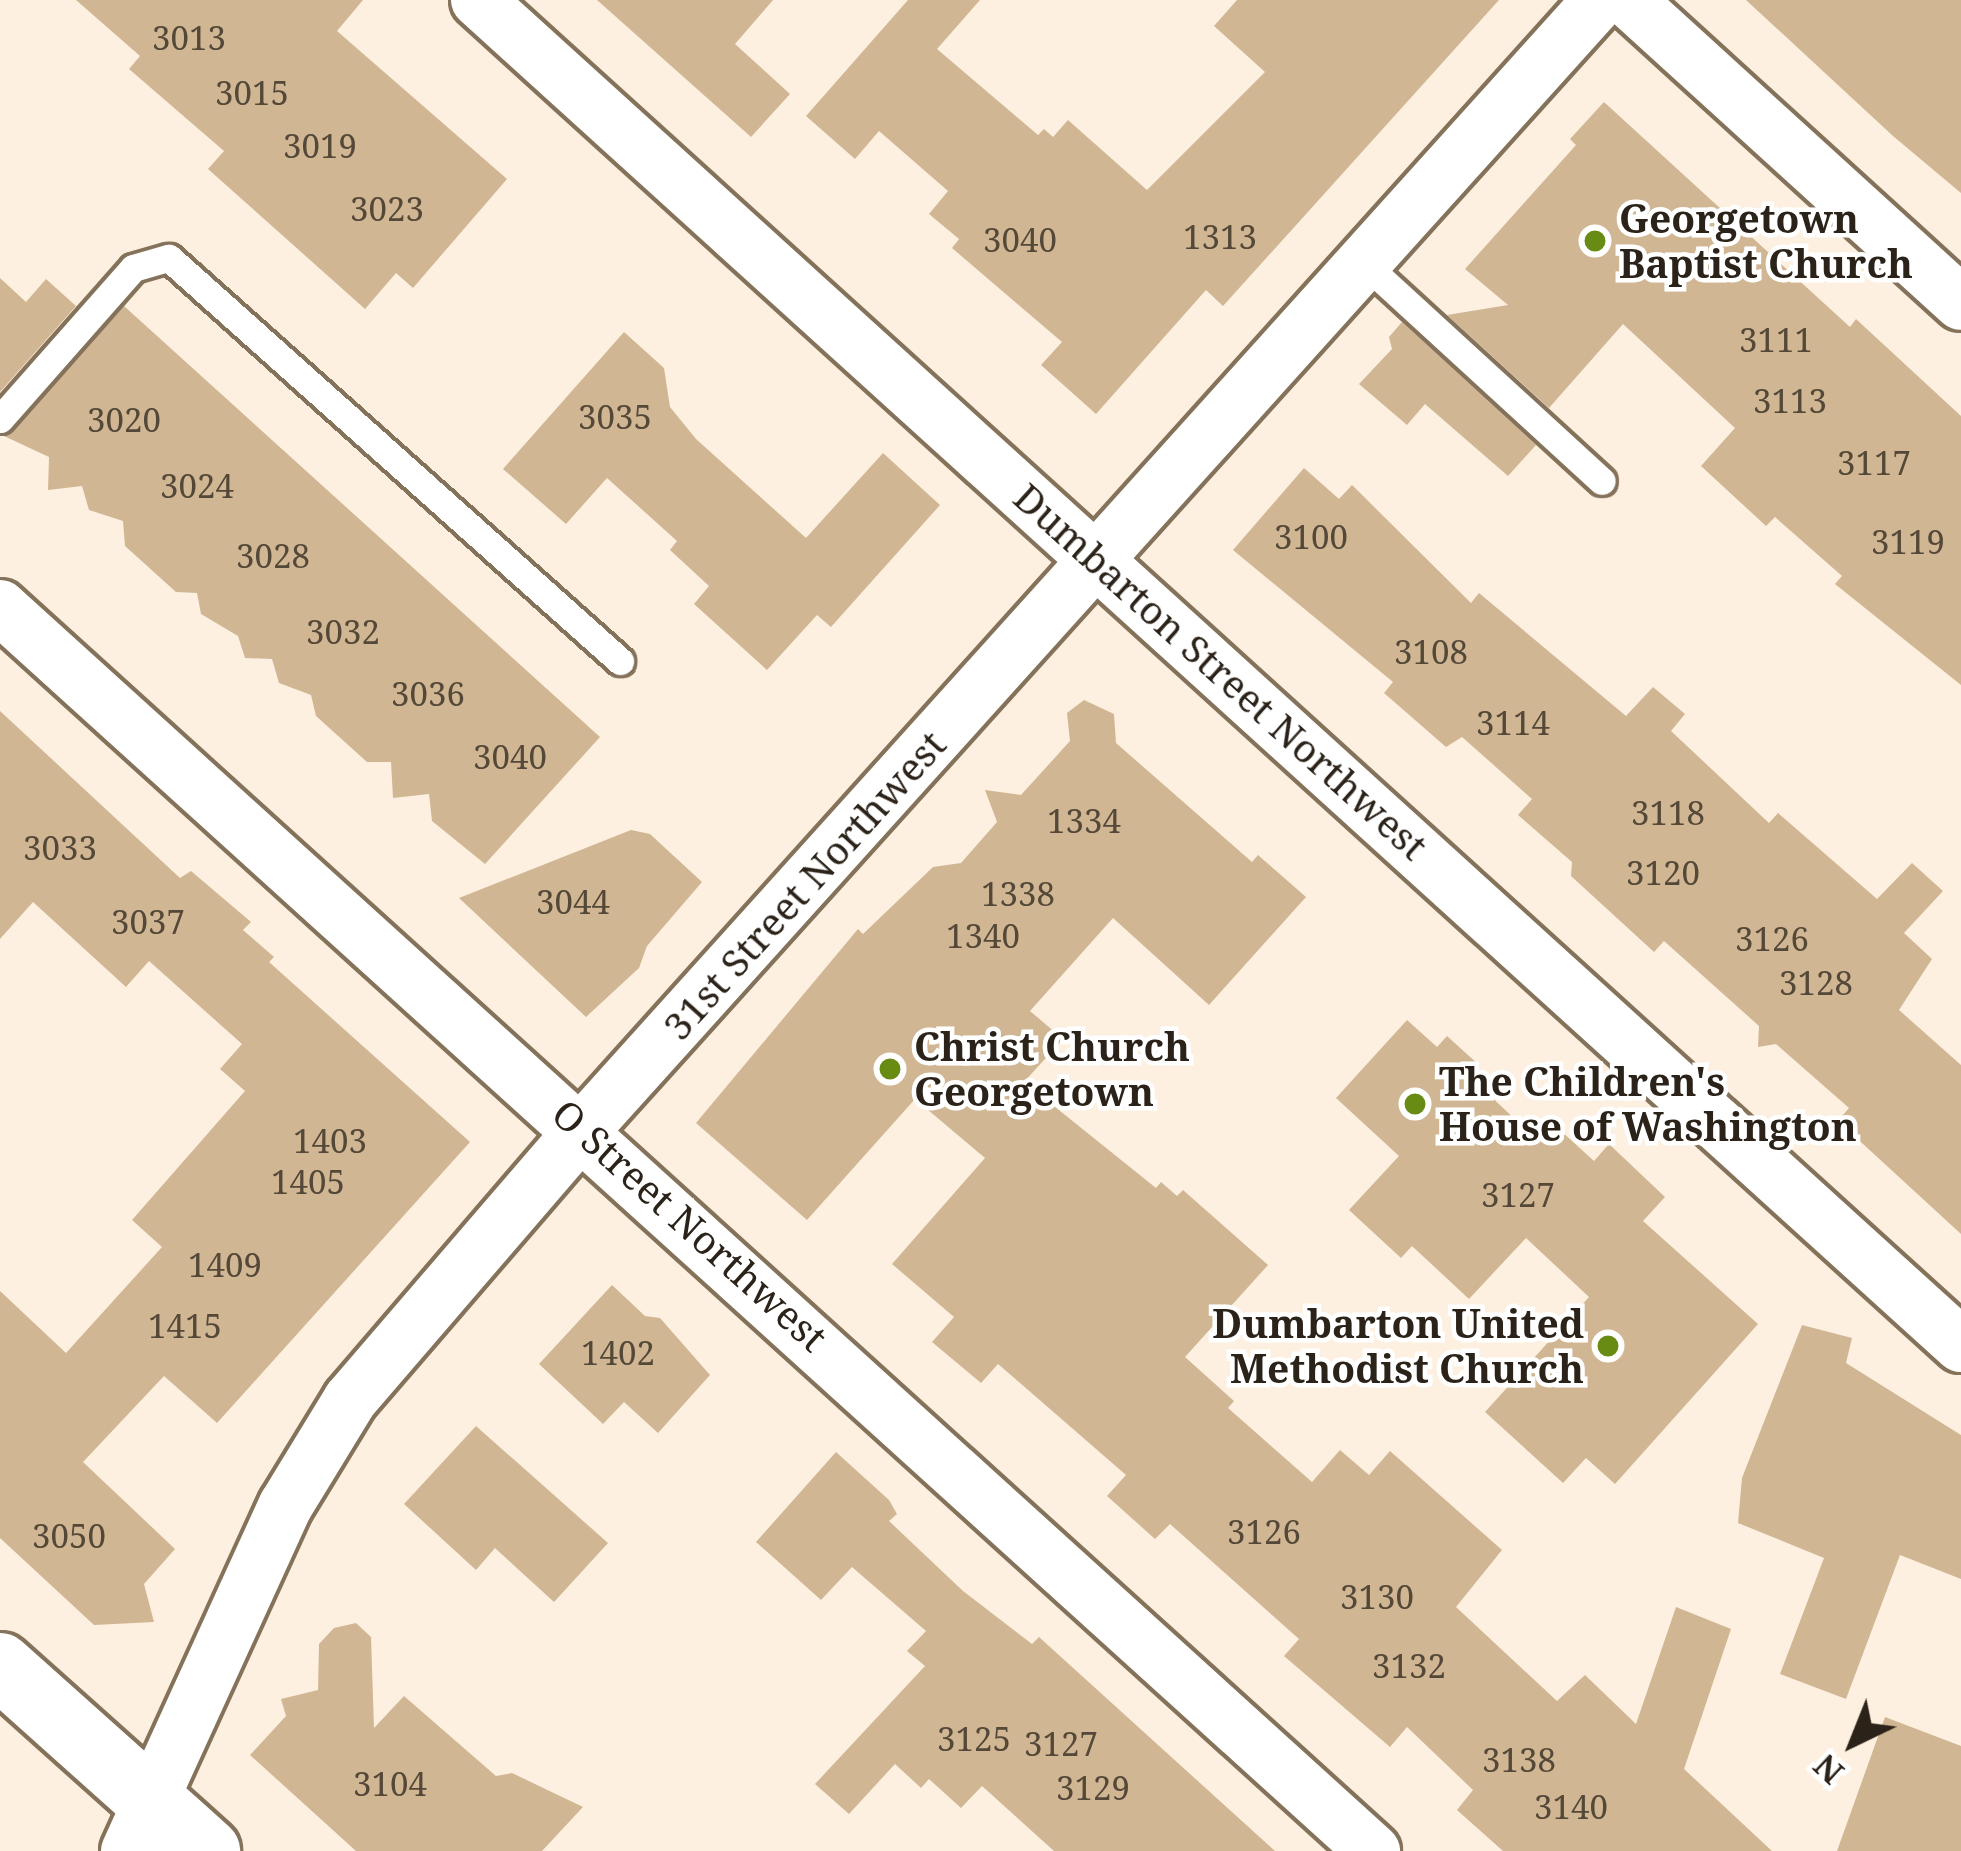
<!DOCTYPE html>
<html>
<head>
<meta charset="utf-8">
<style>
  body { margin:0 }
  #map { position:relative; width:1961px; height:1851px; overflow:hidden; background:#fdf0e0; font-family:"Noto Serif",serif }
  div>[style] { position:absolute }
  .building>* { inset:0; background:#d1b694 }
  .roads { filter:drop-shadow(3px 0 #85725a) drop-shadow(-3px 0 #85725a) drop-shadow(0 3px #85725a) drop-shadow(0 -3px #85725a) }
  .lane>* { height:27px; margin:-13.5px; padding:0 13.5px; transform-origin:13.5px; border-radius:13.5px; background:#fff }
  .street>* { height:54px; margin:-27px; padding:0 27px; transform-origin:27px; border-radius:27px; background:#fff }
  .secondary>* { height:66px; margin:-33px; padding:0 33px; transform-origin:33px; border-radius:33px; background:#fff }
  .dots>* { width:33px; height:33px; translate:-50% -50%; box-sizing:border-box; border:6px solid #fff; border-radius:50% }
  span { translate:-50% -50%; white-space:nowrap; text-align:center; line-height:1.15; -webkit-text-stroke:9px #fff; paint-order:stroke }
  .number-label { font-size:33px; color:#544838 }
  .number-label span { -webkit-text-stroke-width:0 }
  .poi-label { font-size:39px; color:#2b2319; font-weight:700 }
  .left { translate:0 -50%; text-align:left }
  .right { translate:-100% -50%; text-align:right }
  .street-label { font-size:39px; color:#2b2319 }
  .north { position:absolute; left:1793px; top:1683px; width:120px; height:120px; -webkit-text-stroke:9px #fff; paint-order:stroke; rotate:223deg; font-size:33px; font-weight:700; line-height:48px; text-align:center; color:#2b2319 }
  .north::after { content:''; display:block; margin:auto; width:42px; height:54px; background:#2b2319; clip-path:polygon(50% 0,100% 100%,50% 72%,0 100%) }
</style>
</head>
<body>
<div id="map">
  <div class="building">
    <i style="clip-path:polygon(76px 0,363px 0,337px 31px,507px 179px,413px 288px,396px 273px,365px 309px,208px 169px,224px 151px,129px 69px,140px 56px)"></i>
    <i style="clip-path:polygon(597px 0,773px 0,735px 44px,790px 94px,751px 137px)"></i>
    <i style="clip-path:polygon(908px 0,980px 0,937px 49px,1038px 135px,1044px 129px,1053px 137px,1068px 120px,1147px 190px,1265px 72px,1214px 26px,1237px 0,1499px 0,1223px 306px,1206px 290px,1096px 414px,1041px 365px,1062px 342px,952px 248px,959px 239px,929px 214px,948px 191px,879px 131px,855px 159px,806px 116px)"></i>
    <i style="clip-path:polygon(1746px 0,1961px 0,1961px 193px,1893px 136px)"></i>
    <i style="clip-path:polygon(1604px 102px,1850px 327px,1856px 319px,1961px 416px,1961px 685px,1835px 584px,1842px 576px,1775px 517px,1766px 526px,1701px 466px,1735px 428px,1623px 324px,1549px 408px,1447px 315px,1508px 305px,1465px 269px,1576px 145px,1570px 139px)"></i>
    <i style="clip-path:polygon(0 278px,26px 302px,46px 279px,76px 306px,0 392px)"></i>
    <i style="clip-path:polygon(124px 306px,600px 737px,485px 864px,432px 821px,429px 794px,393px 798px,391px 762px,367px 762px,316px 716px,311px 695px,279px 683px,272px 659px,245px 658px,238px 636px,201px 614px,197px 593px,176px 592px,125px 546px,123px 521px,89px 510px,82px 486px,48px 490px,49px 457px,4px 436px)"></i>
    <i style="clip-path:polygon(1402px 322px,1536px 445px,1508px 476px,1425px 404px,1407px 425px,1359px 384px,1392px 349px,1389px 337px)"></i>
    <i style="clip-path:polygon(624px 332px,664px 368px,670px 407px,696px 439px,806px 538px,883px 453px,940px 505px,831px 627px,817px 615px,767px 670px,694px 604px,709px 586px,670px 550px,677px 541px,607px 478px,566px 524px,503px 469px)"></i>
    <i style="clip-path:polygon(1304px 468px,1339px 499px,1352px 485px,1471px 603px,1479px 593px,1626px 716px,1653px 687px,1685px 714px,1671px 731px,1769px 823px,1778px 813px,1877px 899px,1912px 863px,1943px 891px,1904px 933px,1932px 959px,1899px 1010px,1961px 1065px,1961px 1234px,1838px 1121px,1849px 1108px,1776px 1044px,1758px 1047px,1759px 1026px,1664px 941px,1654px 952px,1571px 876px,1572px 862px,1518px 815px,1532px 799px,1462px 737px,1446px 747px,1384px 693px,1393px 682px,1233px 550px)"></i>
    <i style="clip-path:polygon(1084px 700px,1114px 714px,1116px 743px,1252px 862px,1258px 855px,1306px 897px,1209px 1005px,1113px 918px,1030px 1011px,1063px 1039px,1024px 1082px,1156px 1188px,1161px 1182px,1177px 1196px,1183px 1190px,1268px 1265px,1185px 1357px,1234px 1401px,1228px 1408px,1312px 1482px,1340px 1450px,1369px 1475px,1390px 1451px,1502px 1550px,1456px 1607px,1557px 1701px,1585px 1675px,1636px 1724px,1676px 1607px,1731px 1629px,1684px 1769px,1772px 1851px,1503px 1851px,1457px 1810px,1473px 1790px,1407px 1727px,1390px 1747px,1284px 1656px,1299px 1639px,1170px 1524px,1155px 1539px,1107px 1496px,1126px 1475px,998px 1364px,981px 1383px,932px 1342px,954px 1317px,892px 1264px,985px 1158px,915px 1099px,807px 1220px,696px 1123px,858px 929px,863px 934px,933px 867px,961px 863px,997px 822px,985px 790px,1021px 795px,1070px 741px,1067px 713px)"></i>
    <i style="clip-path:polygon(0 711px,180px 878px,191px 871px,251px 922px,243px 930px,274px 957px,269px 962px,470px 1142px,217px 1423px,164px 1376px,83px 1462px,175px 1549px,144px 1584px,154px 1622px,94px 1625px,0 1538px,0 1291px,66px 1353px,162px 1247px,132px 1220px,245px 1091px,220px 1069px,242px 1044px,149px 961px,126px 987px,33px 902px,0 939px)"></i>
    <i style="clip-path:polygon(631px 830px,650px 834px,702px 882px,647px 946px,639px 968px,586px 1017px,459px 898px)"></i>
    <i style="clip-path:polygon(1407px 1020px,1437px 1047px,1447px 1036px,1479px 1065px,1469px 1076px,1535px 1138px,1550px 1121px,1594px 1161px,1609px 1144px,1665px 1197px,1643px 1221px,1758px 1324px,1615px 1484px,1586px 1458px,1563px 1483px,1485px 1412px,1589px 1297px,1526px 1238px,1469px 1299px,1412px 1246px,1401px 1258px,1349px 1210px,1399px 1156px,1336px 1098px)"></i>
    <i style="clip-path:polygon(612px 1285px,645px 1316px,660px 1318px,710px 1375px,658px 1433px,624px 1402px,603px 1424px,539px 1364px)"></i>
    <i style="clip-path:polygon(1802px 1325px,1852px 1338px,1846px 1363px,1961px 1435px,1961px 1579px,1900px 1555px,1846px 1699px,1780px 1674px,1824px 1558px,1738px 1523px,1742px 1478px)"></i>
    <i style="clip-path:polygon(476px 1426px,608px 1543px,554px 1602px,495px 1548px,476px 1570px,404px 1504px)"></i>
    <i style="clip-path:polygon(836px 1452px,889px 1500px,897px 1514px,889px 1521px,963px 1591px,1032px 1644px,1039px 1637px,1275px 1851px,1054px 1851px,982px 1786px,961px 1808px,929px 1779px,921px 1788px,895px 1764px,849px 1814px,815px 1784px,925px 1666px,907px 1651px,926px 1631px,852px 1567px,821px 1600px,756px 1542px)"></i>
    <i style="clip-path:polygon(356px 1623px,371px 1637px,374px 1728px,404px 1696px,496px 1776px,512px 1773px,583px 1807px,542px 1851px,356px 1851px,250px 1755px,286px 1716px,281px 1699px,318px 1690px,319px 1644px,334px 1628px)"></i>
    <i style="clip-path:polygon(1885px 1717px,1961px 1746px,1961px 1851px,1837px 1851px)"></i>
  </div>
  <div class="roads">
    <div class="lane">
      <i style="left:1365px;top:264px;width:321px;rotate:42.5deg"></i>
      <i style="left:0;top:419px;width:201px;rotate:-48.6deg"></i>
      <i style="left:133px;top:268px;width:37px;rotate:-16deg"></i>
      <i style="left:169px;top:258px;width:605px;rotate:41.78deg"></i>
    </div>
    <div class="street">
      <i style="left:478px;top:0;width:2002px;rotate:42.21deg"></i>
      <i style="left:1628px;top:0;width:450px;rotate:42.3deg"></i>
      <i style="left:0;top:607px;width:1853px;rotate:42.18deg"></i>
      <i style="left:128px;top:1851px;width:380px;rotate:-65.5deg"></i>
      <i style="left:286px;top:1505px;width:123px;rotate:-58.6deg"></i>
      <i style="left:350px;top:1400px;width:359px;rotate:-49.3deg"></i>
      <i style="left:584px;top:1128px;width:1518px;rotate:-47.99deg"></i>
    </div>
    <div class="secondary">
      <i style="left:0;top:1666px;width:278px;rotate:41.8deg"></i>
    </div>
  </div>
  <div class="dots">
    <i style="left:1595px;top:241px;background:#678b13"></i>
    <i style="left:890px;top:1069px;background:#678b13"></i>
    <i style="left:1415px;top:1104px;background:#678b13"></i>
    <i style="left:1608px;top:1346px;background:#678b13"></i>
  </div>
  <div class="number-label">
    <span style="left:189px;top:38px">3013</span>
    <span style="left:252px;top:93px">3015</span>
    <span style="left:320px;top:146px">3019</span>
    <span style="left:387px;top:209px">3023</span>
    <span style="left:1220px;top:237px">1313</span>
    <span style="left:1020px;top:240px">3040</span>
    <span style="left:1776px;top:340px">3111</span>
    <span style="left:1790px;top:401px">3113</span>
    <span style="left:615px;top:417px">3035</span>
    <span style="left:124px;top:420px">3020</span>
    <span style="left:1874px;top:463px">3117</span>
    <span style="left:197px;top:486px">3024</span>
    <span style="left:1311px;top:537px">3100</span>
    <span style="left:1908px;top:542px">3119</span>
    <span style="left:273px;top:556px">3028</span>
    <span style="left:343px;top:632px">3032</span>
    <span style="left:1431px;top:652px">3108</span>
    <span style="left:428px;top:694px">3036</span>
    <span style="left:1513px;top:723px">3114</span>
    <span style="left:510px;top:757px">3040</span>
    <span style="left:1668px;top:813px">3118</span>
    <span style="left:1084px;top:821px">1334</span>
    <span style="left:60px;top:848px">3033</span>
    <span style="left:1663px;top:873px">3120</span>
    <span style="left:1018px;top:894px">1338</span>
    <span style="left:573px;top:902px">3044</span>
    <span style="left:148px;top:922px">3037</span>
    <span style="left:983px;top:936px">1340</span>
    <span style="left:1772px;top:939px">3126</span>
    <span style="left:1816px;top:983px">3128</span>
    <span style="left:330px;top:1141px">1403</span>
    <span style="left:308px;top:1182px">1405</span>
    <span style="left:1518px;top:1195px">3127</span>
    <span style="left:225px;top:1265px">1409</span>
    <span style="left:185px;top:1326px">1415</span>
    <span style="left:618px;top:1353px">1402</span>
    <span style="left:1264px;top:1532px">3126</span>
    <span style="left:69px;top:1536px">3050</span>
    <span style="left:1377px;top:1597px">3130</span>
    <span style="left:1409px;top:1666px">3132</span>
    <span style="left:974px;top:1739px">3125</span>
    <span style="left:1061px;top:1744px">3127</span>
    <span style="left:1519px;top:1760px">3138</span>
    <span style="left:390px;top:1784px">3104</span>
    <span style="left:1093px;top:1788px">3129</span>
    <span style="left:1571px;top:1807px">3140</span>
  </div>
  <div class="poi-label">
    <span class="left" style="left:1619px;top:241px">Georgetown<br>Baptist Church</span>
    <span class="left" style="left:914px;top:1069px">Christ Church<br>Georgetown</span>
    <span class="left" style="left:1439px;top:1104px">The Children's<br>House of Washington</span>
    <span class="right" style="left:1584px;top:1346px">Dumbarton United<br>Methodist Church</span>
  </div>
  <div class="street-label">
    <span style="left:1221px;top:671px;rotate:42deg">Dumbarton Street Northwest</span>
    <span style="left:804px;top:885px;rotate:-48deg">31st Street Northwest</span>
    <span style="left:690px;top:1225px;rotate:42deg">O Street Northwest</span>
  </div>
  <div class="north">N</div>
</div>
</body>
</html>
